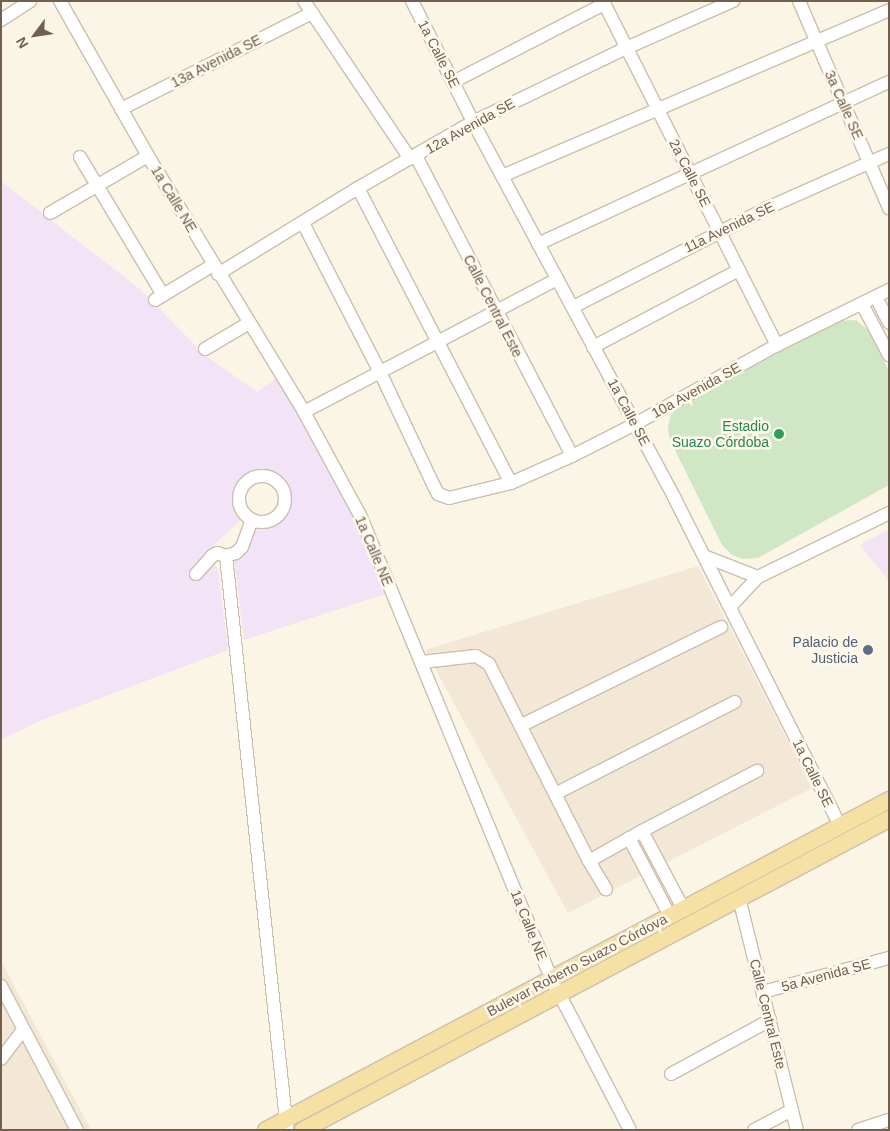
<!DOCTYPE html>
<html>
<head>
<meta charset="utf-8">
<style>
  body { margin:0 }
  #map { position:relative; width:890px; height:1131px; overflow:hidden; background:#fbf5e6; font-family:Arial,sans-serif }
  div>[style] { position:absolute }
  .residential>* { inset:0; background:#f2e8d5 }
  .education>* { inset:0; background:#f2e3f7 }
  .green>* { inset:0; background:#cfe7c5 }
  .roads { filter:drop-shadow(1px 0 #ccbead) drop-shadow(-1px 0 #ccbead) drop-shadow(0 1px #ccbead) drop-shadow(0 -1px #ccbead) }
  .minor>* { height:12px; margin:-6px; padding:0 6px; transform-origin:6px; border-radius:6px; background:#fff }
  .minor>.ring { margin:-6px; padding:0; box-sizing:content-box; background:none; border:12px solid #fff; border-radius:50% }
  .major>* { height:16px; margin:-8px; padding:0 8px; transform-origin:8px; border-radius:8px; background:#f5e1a3 }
  .dots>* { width:14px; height:14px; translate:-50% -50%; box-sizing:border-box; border:2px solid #fef9ec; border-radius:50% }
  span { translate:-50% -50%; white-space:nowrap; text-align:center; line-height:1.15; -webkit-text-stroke:5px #fef9ec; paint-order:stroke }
  .street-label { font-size:14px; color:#725f4d }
  .leisure-label { font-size:14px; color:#27864d }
  .right { translate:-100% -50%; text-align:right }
  .service-label { font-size:14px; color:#4e5e75 }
  .frame { position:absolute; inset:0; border:2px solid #725f4d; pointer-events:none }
  .north { position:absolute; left:10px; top:10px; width:50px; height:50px; -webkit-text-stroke:4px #fef9ec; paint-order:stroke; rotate:239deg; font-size:14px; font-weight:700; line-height:20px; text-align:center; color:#725f4d }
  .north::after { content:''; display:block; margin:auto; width:18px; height:22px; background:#725f4d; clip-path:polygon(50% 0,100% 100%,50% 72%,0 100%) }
</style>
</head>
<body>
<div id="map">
  <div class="residential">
    <i style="clip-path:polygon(698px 566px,812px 788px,568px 913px,425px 650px)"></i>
    <i style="clip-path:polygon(1px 961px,91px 1130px,1px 1130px)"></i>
  </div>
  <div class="education">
    <i style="clip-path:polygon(1px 181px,141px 290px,205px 355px,257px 392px,277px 378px,318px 447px,353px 516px,385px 594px,244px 640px,233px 552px,254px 527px,272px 527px,280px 521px,292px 500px,283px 478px,269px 473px,256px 472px,246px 477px,237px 488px,234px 499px,242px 519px,206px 552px,218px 569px,228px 650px,42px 720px,1px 740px)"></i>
    <i style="clip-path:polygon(889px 529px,889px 581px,860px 545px)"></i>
  </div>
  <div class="green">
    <i style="clip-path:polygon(856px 320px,869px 331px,889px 371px,889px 485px,758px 558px,743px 559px,732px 555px,722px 545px,670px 440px,668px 429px,670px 417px,677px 407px,838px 321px)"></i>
  </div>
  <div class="roads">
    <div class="minor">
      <i style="left:60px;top:1px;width:178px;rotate:60.4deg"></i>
      <i style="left:148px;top:156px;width:300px;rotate:58.6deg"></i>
      <i style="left:304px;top:412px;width:119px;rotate:61.5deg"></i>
      <i style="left:361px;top:517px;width:499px;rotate:67.6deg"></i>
      <i style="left:551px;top:978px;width:171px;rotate:62.5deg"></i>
      <i style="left:304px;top:1px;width:190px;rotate:56.1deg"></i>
      <i style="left:412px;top:1px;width:136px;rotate:63.2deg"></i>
      <i style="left:473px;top:122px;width:428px;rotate:61.8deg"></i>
      <i style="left:675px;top:499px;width:366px;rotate:63.2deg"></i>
      <i style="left:603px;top:1px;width:386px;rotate:63.2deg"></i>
      <i style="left:799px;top:1px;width:226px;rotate:66.5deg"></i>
      <i style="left:1px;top:20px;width:35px;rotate:-33deg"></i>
      <i style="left:453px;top:82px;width:170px;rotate:-27.3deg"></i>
      <i style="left:121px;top:109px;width:214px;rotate:-26.7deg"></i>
      <i style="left:416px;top:156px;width:338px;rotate:62.5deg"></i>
      <i style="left:80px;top:157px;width:161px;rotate:59deg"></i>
      <i style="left:502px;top:176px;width:421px;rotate:-23.2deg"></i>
      <i style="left:358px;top:188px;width:332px;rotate:62.6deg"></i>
      <i style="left:50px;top:213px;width:113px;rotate:-30.2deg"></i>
      <i style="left:303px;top:223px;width:168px;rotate:62.7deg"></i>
      <i style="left:380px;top:372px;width:126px;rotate:64.7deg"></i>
      <i style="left:434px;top:486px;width:9px;rotate:63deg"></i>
      <i style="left:438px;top:494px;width:12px;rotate:20deg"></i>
      <i style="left:449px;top:498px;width:64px;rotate:-13.6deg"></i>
      <i style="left:511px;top:483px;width:67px;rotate:-23.9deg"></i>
      <i style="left:572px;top:456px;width:71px;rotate:-26.9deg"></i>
      <i style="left:635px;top:424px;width:162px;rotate:-29.1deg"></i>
      <i style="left:777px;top:345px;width:125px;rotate:-26.2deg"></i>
      <i style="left:538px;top:244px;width:387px;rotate:-24.8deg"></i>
      <i style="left:218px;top:274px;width:164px;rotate:-31.6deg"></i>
      <i style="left:358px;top:188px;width:133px;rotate:-29.9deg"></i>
      <i style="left:473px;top:122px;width:170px;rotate:-25.8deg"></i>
      <i style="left:626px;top:48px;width:117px;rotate:-23.7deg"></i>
      <i style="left:876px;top:297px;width:29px;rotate:63deg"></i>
      <i style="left:155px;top:300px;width:68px;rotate:-31.1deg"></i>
      <i style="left:862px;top:304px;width:58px;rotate:62.1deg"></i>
      <i style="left:573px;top:307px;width:218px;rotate:-27deg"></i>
      <i style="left:767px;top:208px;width:133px;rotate:-23.9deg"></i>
      <i style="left:593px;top:347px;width:165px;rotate:-27.8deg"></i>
      <i style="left:205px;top:349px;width:51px;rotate:-30.6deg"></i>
      <i style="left:304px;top:412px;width:286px;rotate:-27.7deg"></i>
      <i class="ring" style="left:239px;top:476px;width:34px;height:34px"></i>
      <i style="left:226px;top:556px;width:577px;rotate:83.93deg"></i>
      <i style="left:704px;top:556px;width:58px;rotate:21.3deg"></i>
      <i style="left:196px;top:574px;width:24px;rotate:-48deg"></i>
      <i style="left:212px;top:556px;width:6px;rotate:-31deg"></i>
      <i style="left:217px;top:553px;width:9px;rotate:18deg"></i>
      <i style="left:226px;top:556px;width:10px;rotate:-17deg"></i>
      <i style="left:236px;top:553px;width:8px;rotate:-45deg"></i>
      <i style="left:242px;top:547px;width:29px;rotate:-70deg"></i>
      <i style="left:730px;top:607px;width:41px;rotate:-47deg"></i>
      <i style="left:758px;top:577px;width:146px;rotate:-26deg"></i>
      <i style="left:422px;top:662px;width:54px;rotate:-6.3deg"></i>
      <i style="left:476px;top:656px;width:15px;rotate:32deg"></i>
      <i style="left:489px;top:664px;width:221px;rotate:63.1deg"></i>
      <i style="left:589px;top:861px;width:33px;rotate:59deg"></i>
      <i style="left:522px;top:725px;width:222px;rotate:-26.2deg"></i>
      <i style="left:555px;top:794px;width:202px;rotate:-27.1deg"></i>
      <i style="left:642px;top:831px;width:87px;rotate:62deg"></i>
      <i style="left:629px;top:838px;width:88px;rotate:62.3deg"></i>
      <i style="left:589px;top:861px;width:61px;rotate:-29.5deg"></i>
      <i style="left:642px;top:831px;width:130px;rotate:-27.6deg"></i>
      <i style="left:739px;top:898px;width:239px;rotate:76deg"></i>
      <i style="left:1px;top:986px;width:163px;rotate:62.2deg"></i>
      <i style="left:763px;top:992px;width:131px;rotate:-15.1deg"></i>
      <i style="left:1px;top:1059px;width:36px;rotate:-53deg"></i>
      <i style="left:671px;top:1074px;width:113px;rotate:-28.6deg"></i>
      <i style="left:754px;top:1130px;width:43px;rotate:-27.8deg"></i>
      <i style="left:858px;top:1130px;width:33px;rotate:-18deg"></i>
    </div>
    <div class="major">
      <i style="left:266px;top:1130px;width:705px;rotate:-27.91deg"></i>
      <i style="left:303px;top:1130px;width:663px;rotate:-27.96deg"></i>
    </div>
  </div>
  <div class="dots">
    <i style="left:779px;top:434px;background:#2e9e5b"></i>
    <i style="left:868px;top:650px;background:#5c6f8a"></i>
  </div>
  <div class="street-label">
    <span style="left:439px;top:54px;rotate:63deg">1a Calle SE</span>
    <span style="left:216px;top:61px;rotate:-27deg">13a Avenida SE</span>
    <span style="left:844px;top:105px;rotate:66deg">3a Calle SE</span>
    <span style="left:470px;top:126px;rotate:-29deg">12a Avenida SE</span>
    <span style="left:690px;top:173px;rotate:63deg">2a Calle SE</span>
    <span style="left:174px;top:199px;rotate:59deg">1a Calle NE</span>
    <span style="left:729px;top:227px;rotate:-26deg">11a Avenida SE</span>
    <span style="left:493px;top:306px;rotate:63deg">Calle Central Este</span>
    <span style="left:696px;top:390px;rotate:-29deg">10a Avenida SE</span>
    <span style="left:629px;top:412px;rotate:62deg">1a Calle SE</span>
    <span style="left:374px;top:551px;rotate:67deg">1a Calle NE</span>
    <span style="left:813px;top:773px;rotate:64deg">1a Calle SE</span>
    <span style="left:529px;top:925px;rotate:68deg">1a Calle NE</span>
    <span style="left:577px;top:965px;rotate:-28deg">Bulevar Roberto Suazo Córdova</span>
    <span style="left:826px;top:975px;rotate:-15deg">5a Avenida SE</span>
    <span style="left:768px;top:1014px;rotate:76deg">Calle Central Este</span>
  </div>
  <div class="leisure-label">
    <span class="right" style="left:769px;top:434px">Estadio<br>Suazo Córdoba</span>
  </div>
  <div class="service-label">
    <span class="right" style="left:858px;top:650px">Palacio de<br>Justicia</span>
  </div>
  <div class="frame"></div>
  <div class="north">N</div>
</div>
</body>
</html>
